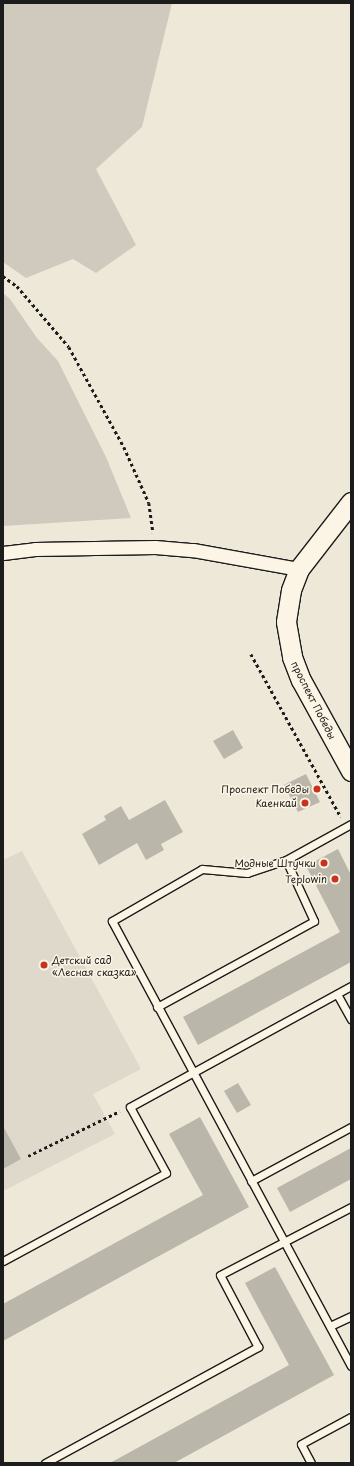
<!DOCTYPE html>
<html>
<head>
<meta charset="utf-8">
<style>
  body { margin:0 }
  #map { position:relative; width:354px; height:1466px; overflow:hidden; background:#eee8d9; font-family:"Playpen Sans",sans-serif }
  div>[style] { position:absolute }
  .built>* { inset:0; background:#ded9cb }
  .green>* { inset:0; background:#cfcabd }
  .building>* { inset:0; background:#bab6aa }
  .path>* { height:2.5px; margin-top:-1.25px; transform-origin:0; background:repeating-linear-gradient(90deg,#1c1c1c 0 3px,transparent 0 6px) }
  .roads { filter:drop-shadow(1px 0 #1c1c1c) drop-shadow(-1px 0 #1c1c1c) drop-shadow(0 1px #1c1c1c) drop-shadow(0 -1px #1c1c1c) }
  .service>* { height:7px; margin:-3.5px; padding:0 3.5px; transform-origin:3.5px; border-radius:3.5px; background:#fcf5e5 }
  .minor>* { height:13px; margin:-6.5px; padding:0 6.5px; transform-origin:6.5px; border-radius:6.5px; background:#fcf5e5 }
  .secondary>* { height:19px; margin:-9.5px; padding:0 9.5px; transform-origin:9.5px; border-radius:9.5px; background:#fcf5e5 }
  .dots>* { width:11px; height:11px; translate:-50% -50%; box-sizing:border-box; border:2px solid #fcf5e5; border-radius:50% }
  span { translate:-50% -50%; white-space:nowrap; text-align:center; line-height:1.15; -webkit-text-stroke:3px #fcf5e5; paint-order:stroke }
  .street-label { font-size:10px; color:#1c1c1c }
  .poi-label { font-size:10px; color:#1c1c1c }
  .right { translate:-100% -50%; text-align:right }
  .left { translate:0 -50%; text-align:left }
  .frame { position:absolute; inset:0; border:4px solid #1c1c1c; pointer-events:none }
</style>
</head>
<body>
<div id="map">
  <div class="built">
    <i style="clip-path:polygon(22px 851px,141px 1069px,93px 1094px,115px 1134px,3px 1191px,3px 860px)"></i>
  </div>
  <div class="green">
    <i style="clip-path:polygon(3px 3px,172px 3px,142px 127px,96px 169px,136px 245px,96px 273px,73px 259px,26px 278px,3px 262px)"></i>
    <i style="clip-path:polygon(3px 293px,10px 299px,37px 338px,58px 361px,106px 457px,131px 518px,3px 526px)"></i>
  </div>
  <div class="building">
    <i style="clip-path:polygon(233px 730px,243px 748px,224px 759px,213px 741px)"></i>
    <i style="clip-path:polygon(306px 774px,320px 802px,298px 812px,284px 785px)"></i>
    <i style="clip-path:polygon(165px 800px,183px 832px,161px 844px,164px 850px,146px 860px,137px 843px,99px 865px,82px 834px,106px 820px,104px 816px,121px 806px,129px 820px)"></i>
    <i style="clip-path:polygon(338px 849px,351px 875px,351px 962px,198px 1045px,183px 1017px,340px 932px,306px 866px)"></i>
    <i style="clip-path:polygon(238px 1083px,251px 1105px,237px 1113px,224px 1091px)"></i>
    <i style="clip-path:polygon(200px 1117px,249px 1207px,3px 1341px,3px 1304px,203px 1195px,169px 1134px)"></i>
    <i style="clip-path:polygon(3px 1126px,21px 1159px,3px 1169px)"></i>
    <i style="clip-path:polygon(351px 1148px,351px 1179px,290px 1212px,277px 1188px)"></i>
    <i style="clip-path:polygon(275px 1267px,334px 1375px,174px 1463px,110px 1463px,289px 1365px,245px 1283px)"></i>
  </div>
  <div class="path">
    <i style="left:3px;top:276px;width:17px;rotate:36deg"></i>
    <i style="left:17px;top:286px;width:80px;rotate:49.6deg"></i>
    <i style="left:69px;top:347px;width:114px;rotate:61.2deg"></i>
    <i style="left:124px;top:447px;width:61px;rotate:65.9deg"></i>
    <i style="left:149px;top:503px;width:30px;rotate:82deg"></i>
    <i style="left:251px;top:654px;width:186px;rotate:61.1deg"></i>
    <i style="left:28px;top:1156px;width:102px;rotate:-26.1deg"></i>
  </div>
  <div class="roads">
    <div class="service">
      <i style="left:351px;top:824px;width:74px;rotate:151deg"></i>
      <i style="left:286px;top:860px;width:41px;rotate:161.6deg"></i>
      <i style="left:247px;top:873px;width:45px;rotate:-174.9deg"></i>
      <i style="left:202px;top:869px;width:104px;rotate:150deg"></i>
      <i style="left:112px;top:921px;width:505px;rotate:61.76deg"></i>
      <i style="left:337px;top:994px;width:29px;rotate:61deg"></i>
      <i style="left:157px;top:1007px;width:179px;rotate:-28.7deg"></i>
      <i style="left:314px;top:921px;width:67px;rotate:-114.7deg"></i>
      <i style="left:251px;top:1181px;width:114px;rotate:-28.4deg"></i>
      <i style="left:3px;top:1261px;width:185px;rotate:-28.4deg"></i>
      <i style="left:166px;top:1173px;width:75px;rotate:-118.6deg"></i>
      <i style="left:130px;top:1107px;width:252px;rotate:-28.7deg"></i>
      <i style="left:330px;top:1326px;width:23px;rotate:-25deg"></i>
      <i style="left:45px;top:1463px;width:243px;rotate:-28.6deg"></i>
      <i style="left:258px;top:1347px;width:81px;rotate:-117.8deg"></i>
      <i style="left:220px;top:1275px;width:148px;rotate:-27.4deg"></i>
      <i style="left:311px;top:1463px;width:21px;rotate:-118deg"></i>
      <i style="left:301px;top:1444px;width:57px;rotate:-28.4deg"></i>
    </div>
    <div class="minor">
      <i style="left:3px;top:553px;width:32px;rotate:-7deg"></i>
      <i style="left:35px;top:549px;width:120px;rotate:-1deg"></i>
      <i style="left:155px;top:547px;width:38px;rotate:5deg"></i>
      <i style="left:193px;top:550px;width:108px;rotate:10.2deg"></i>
    </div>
    <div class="secondary">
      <i style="left:351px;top:502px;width:85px;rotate:127.8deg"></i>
      <i style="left:299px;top:569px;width:22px;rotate:111deg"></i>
      <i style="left:291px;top:590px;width:32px;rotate:99deg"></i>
      <i style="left:286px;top:622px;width:36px;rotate:80deg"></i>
      <i style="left:292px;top:657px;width:25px;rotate:69deg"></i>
      <i style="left:301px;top:680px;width:104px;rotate:61.2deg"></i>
    </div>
  </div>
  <div class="dots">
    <i style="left:317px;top:789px;background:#c8321e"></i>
    <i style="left:305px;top:803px;background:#c8321e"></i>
    <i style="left:324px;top:863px;background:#c8321e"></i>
    <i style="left:335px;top:879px;background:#c8321e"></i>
    <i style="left:44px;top:965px;background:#c8321e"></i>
  </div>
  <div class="street-label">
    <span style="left:314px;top:700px;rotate:63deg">проспект Победы</span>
  </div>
  <div class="poi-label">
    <span class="right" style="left:309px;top:789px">Проспект Победы</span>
    <span class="right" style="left:297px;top:803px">Каенкай</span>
    <span class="right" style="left:316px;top:863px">Модные Штучки</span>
    <span class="right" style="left:327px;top:879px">Teplowin</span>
    <span class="left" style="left:52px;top:965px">Детский сад<br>«Лесная сказка»</span>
  </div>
  <div class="frame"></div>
</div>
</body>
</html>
